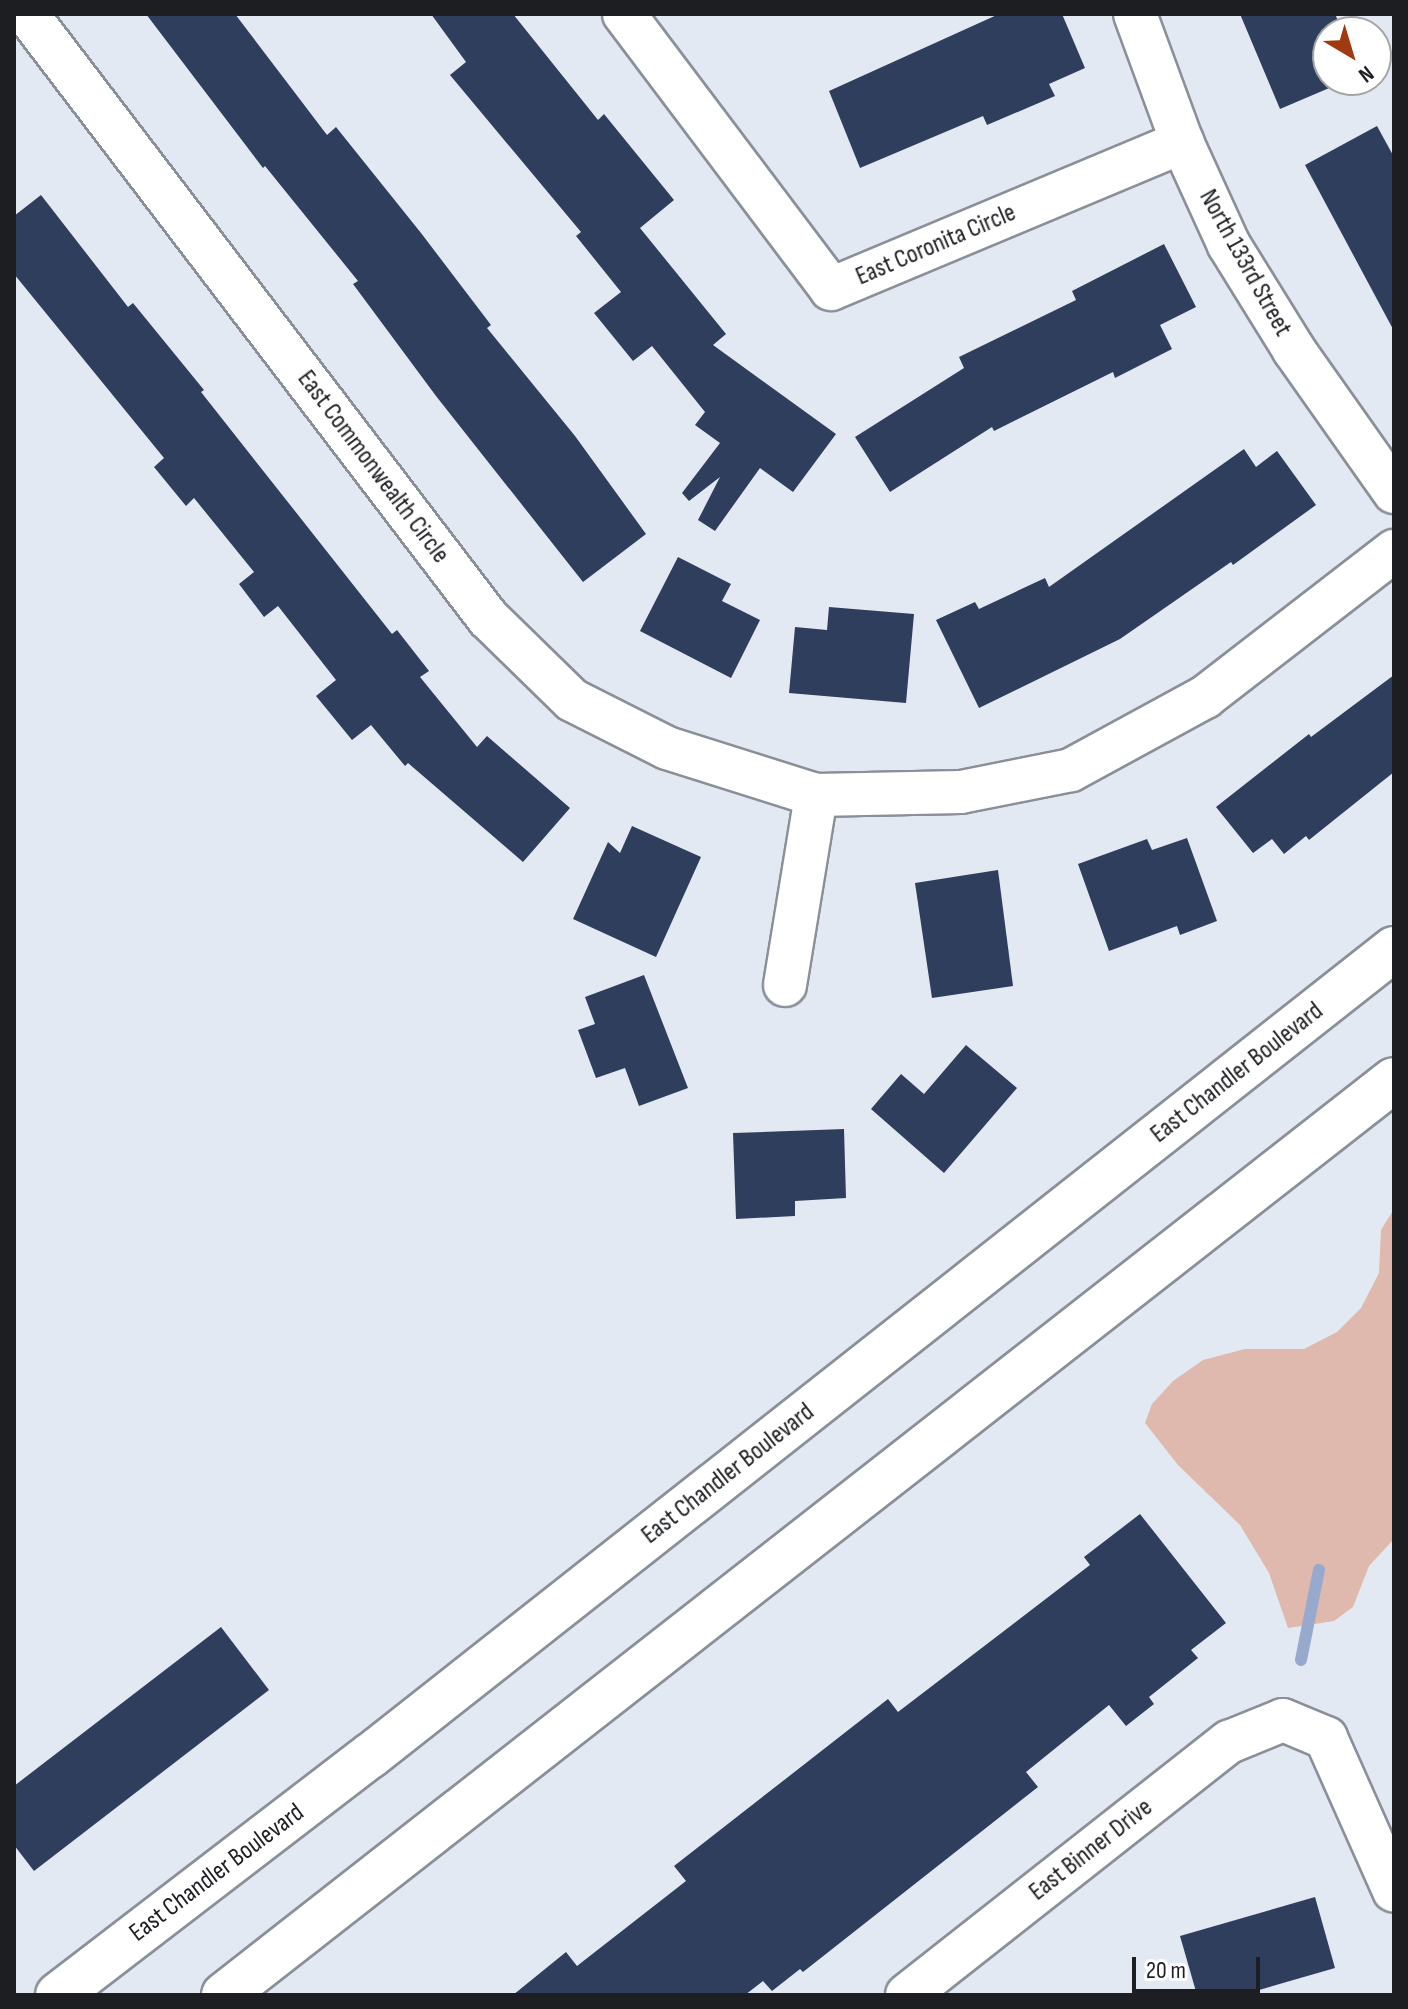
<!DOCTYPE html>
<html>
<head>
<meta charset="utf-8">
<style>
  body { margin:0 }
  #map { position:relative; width:1408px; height:2009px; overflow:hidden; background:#e3e9f3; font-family:"Sofia Sans Condensed",sans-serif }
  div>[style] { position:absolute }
  .green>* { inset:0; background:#dfb9ad }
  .stream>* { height:12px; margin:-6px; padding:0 6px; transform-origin:6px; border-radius:6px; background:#97aace }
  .building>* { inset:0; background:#2e3e5c }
  .roads { filter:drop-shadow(2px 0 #8a8f98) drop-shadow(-2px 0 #8a8f98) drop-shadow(0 2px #8a8f98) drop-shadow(0 -2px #8a8f98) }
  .street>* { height:42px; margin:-21px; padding:0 21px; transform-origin:21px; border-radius:21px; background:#fff }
  .secondary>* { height:44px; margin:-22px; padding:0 22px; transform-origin:22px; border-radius:22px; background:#fff }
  span { translate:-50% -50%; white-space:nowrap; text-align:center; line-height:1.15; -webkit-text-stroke:8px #fff; paint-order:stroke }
  .street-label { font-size:26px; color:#1c1e21 }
  .frame { position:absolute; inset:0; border:16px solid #1c1e21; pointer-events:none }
  .north { position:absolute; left:1312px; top:16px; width:80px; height:80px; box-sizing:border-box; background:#fff; border:2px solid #a4a5a6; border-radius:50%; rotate:142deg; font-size:22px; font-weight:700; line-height:32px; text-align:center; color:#1c1e21 }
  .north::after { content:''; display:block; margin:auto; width:28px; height:36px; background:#a03a11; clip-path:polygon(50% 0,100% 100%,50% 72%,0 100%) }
  .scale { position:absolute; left:1132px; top:1957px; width:128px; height:36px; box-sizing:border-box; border:4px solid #1c1e21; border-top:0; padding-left:10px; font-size:24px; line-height:28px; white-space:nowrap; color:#1c1e21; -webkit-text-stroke:6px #fff; paint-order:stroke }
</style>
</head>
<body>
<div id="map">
  <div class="green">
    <i style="clip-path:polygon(1394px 1209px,1394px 1539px,1369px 1566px,1353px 1607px,1334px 1621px,1288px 1628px,1269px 1573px,1240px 1525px,1178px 1465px,1145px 1423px,1152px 1404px,1173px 1381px,1203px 1360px,1245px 1349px,1304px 1349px,1337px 1332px,1361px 1308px,1379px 1273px,1381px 1230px)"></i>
  </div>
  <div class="stream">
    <i style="left:1301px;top:1660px;width:92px;rotate:-78.7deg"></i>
  </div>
  <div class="building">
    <i style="clip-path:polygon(146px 14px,235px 14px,327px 135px,336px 127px,421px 233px,491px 325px,487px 328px,575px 436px,646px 534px,583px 582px,436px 396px,353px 284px,358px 281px,265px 166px,263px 168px)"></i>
    <i style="clip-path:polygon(431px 14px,513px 14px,598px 120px,604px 114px,674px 200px,640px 228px,726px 334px,713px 345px,836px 434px,793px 492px,760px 468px,715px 531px,698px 520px,720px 477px,689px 501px,682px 493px,720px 443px,695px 425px,705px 412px,652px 346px,633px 361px,594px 313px,621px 292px,576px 236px,581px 232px,450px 75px,466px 62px)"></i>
    <i style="clip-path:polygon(999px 14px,1062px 14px,1085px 68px,1049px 84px,1055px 96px,987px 125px,983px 116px,860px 168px,829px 91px)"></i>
    <i style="clip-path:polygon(1240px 14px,1335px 14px,1343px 32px,1328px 32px,1328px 80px,1348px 80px,1280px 109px)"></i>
    <i style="clip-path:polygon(1377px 126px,1394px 157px,1394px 331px,1305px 165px)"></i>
    <i style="clip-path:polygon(41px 195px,128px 307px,133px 303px,204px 390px,201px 392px,392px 634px,397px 630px,429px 671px,420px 677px,477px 747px,487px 736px,570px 808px,523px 862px,408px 763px,405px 766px,371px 725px,352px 740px,316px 696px,336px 680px,278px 606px,264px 617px,239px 584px,254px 572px,194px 498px,186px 506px,154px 467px,164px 458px,14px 274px,14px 216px)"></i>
    <i style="clip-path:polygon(1164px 244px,1196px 307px,1160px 325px,1172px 349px,1115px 378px,1113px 372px,994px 431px,992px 427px,890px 492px,855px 437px,964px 368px,959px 357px,1076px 300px,1072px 291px)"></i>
    <i style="clip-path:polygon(1244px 449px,1256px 467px,1277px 451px,1316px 505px,1233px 565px,1231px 562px,1120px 639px,979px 708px,936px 620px,975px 602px,979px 609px,1045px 578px,1049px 587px)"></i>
    <i style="clip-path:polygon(678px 557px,731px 584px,722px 601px,760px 620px,731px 678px,640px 631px)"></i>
    <i style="clip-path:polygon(829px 607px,914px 614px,906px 703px,789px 693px,795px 627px,827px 630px)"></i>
    <i style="clip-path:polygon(1394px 675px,1394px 772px,1309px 840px,1306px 836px,1284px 854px,1272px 839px,1253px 853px,1216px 807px,1309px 734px,1311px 737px)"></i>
    <i style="clip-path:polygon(632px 826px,701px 857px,656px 957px,573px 919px,608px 842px,620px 853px)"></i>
    <i style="clip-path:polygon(1187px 838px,1217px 921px,1180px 935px,1177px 926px,1109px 951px,1078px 864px,1147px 839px,1152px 850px)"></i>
    <i style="clip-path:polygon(998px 870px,1013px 986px,932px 998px,915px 883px)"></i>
    <i style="clip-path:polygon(644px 975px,688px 1088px,639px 1106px,625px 1068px,596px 1078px,578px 1030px,595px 1024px,585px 997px)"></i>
    <i style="clip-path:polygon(966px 1045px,1017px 1088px,944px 1173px,871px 1109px,901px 1074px,924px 1094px)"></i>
    <i style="clip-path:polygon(844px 1129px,846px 1198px,795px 1201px,795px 1216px,736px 1219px,733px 1133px)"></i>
    <i style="clip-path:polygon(1140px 1514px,1226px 1623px,1191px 1650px,1198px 1658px,1149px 1697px,1154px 1704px,1126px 1726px,1109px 1705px,1026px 1772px,1038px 1787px,803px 1972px,800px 1969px,772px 1991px,763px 1981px,745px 1995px,513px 1995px,566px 1952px,577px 1966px,686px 1881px,674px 1866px,888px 1699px,898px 1712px,1090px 1565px,1084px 1557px)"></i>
    <i style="clip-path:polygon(221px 1627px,269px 1690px,34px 1871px,14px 1845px,14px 1786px)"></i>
    <i style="clip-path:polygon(1315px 1897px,1335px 1968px,1242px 1995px,1197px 1995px,1180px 1936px)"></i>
  </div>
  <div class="roads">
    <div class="street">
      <i style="left:27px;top:14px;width:760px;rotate:52.65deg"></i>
      <i style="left:488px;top:618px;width:117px;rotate:44.3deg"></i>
      <i style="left:572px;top:700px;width:106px;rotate:26.8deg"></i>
      <i style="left:667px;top:748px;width:156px;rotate:17.5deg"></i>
      <i style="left:816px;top:795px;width:145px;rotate:-1.2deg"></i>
      <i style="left:961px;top:792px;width:112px;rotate:-11.3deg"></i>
      <i style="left:1071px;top:770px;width:153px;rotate:-28.6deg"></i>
      <i style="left:1205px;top:697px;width:239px;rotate:-37.7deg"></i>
      <i style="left:624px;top:14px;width:344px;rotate:53deg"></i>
      <i style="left:831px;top:289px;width:381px;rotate:-22.7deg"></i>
      <i style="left:1135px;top:14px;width:136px;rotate:69.8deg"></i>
      <i style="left:1182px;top:142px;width:113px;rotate:65.5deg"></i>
      <i style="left:1229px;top:245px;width:123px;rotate:58.2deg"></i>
      <i style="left:1294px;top:350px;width:174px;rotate:54.8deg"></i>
      <i style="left:785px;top:985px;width:193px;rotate:-80.7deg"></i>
      <i style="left:907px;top:1995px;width:410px;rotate:-38.2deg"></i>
      <i style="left:1229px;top:1742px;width:58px;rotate:-22.2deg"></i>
      <i style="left:1283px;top:1720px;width:47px;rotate:22.7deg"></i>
      <i style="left:1326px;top:1738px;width:167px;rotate:66deg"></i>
    </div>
    <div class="secondary">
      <i style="left:58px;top:1995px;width:393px;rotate:-37.5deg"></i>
      <i style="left:370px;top:1756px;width:1304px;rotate:-38.24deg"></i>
      <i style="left:224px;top:1995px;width:1485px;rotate:-38.03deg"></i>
    </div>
  </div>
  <div class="street-label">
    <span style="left:936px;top:245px;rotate:-23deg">East Coronita Circle</span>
    <span style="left:1245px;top:263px;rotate:61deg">North 133rd Street</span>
    <span style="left:373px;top:467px;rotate:53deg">East Commonwealth Circle</span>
    <span style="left:1237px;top:1073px;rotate:-38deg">East Chandler Boulevard</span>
    <span style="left:728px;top:1474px;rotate:-38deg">East Chandler Boulevard</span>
    <span style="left:1091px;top:1850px;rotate:-38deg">East Binner Drive</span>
    <span style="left:217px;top:1873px;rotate:-37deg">East Chandler Boulevard</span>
  </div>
  <div class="frame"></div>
  <div class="north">N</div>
  <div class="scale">20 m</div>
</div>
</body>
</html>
